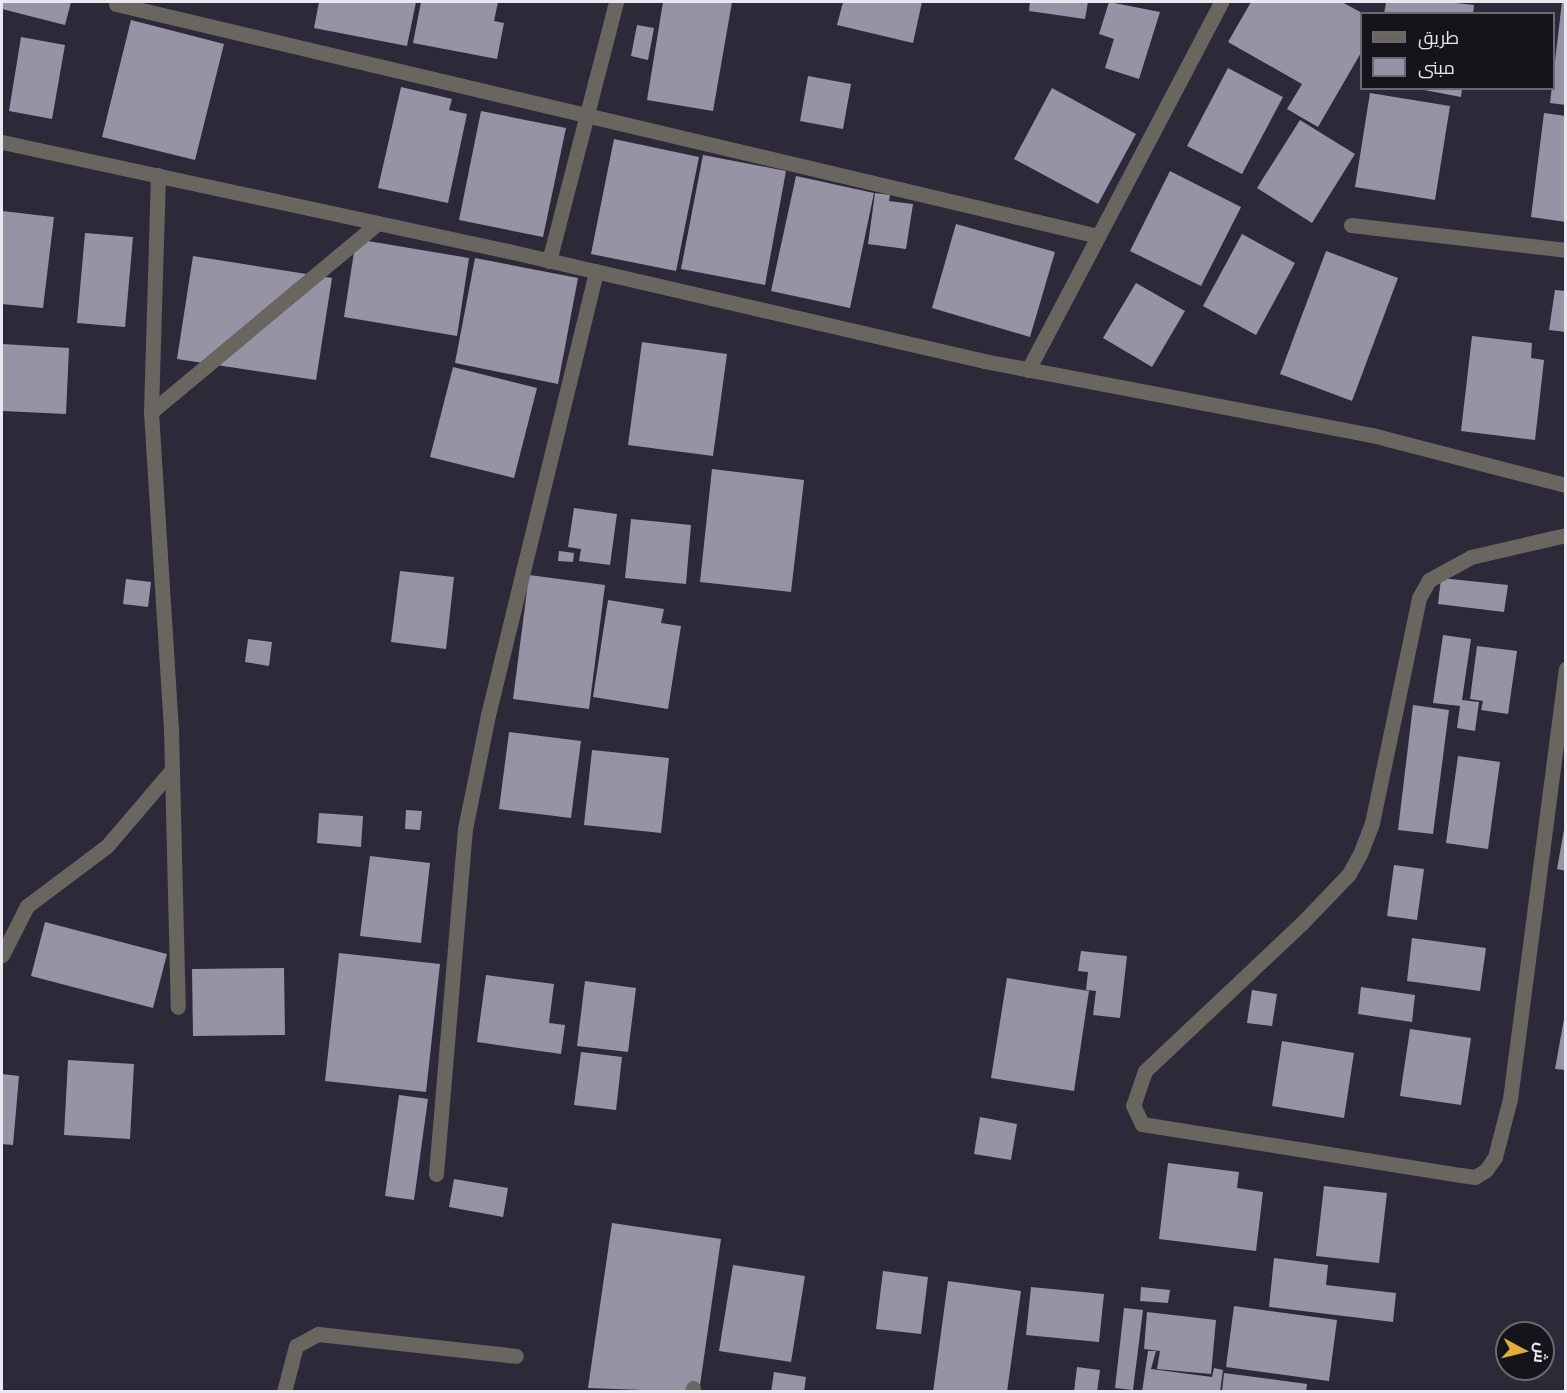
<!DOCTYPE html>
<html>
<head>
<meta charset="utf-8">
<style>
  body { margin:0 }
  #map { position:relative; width:1567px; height:1393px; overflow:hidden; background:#2c2a38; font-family:"Noto Sans",Cairo,sans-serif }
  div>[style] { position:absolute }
  .building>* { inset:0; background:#9694a4 }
  .minor>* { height:15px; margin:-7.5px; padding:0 7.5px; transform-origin:7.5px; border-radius:7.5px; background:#69655f }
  span { translate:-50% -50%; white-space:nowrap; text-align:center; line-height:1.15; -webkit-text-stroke:6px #15141a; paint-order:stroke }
  .frame { position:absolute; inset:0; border:3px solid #e9e8f1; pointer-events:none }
  .legend { position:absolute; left:1360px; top:12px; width:195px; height:78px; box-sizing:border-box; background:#15141a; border:2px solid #6a6970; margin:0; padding:8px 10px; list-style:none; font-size:18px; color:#e9e8f1 }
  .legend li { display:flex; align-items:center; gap:12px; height:30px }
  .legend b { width:30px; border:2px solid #6a6970 }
  .north { position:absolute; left:1495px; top:1321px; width:60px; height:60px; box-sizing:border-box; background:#15141a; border:2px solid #6a6970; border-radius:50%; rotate:97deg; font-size:16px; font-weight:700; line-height:24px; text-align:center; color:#e9e8f1 }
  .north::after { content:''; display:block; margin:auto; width:21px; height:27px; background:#e6ad36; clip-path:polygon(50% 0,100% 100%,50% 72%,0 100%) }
</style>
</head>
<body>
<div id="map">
  <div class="building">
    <i style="clip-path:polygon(2px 2px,71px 2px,65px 25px,2px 9px)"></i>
    <i style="clip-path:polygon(319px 2px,416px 2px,407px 46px,314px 28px)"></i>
    <i style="clip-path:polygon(421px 2px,498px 2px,494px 21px,504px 23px,497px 59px,413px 43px)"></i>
    <i style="clip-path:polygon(663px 2px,732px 2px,713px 111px,647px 100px)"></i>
    <i style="clip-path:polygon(843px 2px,922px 2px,913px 43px,837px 25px)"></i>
    <i style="clip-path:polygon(1030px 2px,1088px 2px,1085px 19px,1029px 11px)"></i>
    <i style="clip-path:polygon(1109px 2px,1160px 12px,1139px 79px,1105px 68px,1114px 39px,1099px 34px)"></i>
    <i style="clip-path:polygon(1251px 2px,1342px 2px,1362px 13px,1362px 51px,1318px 127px,1287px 109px,1302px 84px,1228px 42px)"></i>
    <i style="clip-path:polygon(1386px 2px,1447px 2px,1474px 5px,1473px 14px,1384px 14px)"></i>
    <i style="clip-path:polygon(1562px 2px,1566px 2px,1566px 105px,1550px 103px)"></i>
    <i style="clip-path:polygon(131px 20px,224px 44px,195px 160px,102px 137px)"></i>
    <i style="clip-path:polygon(637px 25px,654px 28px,648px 60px,631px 56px)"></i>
    <i style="clip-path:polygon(21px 37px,65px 45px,52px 119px,9px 111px)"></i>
    <i style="clip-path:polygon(1228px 68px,1283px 97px,1242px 174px,1187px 146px)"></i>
    <i style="clip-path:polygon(808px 76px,851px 84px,843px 129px,800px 121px)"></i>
    <i style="clip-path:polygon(401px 87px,452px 99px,449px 110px,467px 114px,448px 203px,378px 188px)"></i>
    <i style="clip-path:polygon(1052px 88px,1136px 134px,1098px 204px,1014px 159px)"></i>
    <i style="clip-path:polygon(1414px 88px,1462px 88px,1461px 97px)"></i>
    <i style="clip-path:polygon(1370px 93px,1450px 106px,1435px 200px,1355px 187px)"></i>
    <i style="clip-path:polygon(481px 111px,566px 128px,543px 237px,459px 220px)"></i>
    <i style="clip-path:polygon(1544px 113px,1566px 116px,1566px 222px,1531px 217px)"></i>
    <i style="clip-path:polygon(1300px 120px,1355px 154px,1312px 223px,1257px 188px)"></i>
    <i style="clip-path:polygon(614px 139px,699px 157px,676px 271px,591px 254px)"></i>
    <i style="clip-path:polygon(703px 155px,786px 171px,765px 285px,681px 269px)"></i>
    <i style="clip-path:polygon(1170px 171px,1241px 207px,1201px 286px,1130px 251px)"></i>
    <i style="clip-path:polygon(796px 176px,874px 193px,850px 308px,771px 291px)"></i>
    <i style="clip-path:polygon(875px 193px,890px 195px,889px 201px,913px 204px,906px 249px,868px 244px)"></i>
    <i style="clip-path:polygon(2px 211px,54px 217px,43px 308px,2px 304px)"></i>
    <i style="clip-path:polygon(956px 224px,1055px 252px,1030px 337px,932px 308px)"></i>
    <i style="clip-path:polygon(85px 233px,133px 237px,125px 327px,77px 323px)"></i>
    <i style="clip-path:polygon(1242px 234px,1295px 263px,1256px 335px,1203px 306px)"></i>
    <i style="clip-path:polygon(356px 239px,469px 258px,457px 336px,344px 317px)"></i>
    <i style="clip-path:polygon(1326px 251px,1398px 278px,1352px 401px,1280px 374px)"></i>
    <i style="clip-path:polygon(193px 256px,332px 278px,316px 380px,177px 359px)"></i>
    <i style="clip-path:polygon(475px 258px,578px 278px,558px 384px,455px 363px)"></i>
    <i style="clip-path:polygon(1136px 283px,1185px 311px,1152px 367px,1103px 338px)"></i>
    <i style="clip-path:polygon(1555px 290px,1566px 291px,1566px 332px,1549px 330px)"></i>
    <i style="clip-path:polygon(1472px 336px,1532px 343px,1531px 358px,1544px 360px,1535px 440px,1461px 431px)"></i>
    <i style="clip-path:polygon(642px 342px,727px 354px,713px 456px,628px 445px)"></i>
    <i style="clip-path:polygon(2px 344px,69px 348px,66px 414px,2px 411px)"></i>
    <i style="clip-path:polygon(453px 367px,537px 388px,514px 478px,430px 457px)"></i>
    <i style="clip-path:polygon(712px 469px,804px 480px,791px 592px,700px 582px)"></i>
    <i style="clip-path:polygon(574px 508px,617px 514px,610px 565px,579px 561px,581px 549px,568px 547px)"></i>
    <i style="clip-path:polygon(631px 519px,691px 525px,686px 584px,625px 578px)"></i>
    <i style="clip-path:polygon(559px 551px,574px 553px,573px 562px,558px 561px)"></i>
    <i style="clip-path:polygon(400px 571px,454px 577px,446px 649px,391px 642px)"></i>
    <i style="clip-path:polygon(529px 575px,605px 585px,589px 709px,513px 699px)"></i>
    <i style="clip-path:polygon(1441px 578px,1508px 585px,1504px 612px,1438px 604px)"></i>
    <i style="clip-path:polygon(126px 579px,151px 582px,148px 607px,123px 604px)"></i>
    <i style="clip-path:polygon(608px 600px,664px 609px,661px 623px,681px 626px,668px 709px,593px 697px)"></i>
    <i style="clip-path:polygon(1443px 635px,1471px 639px,1462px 700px,1479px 702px,1475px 731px,1457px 728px,1460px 706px,1433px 703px)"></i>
    <i style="clip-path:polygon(248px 639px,272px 642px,269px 666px,245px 662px)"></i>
    <i style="clip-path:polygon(1477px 646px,1517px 651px,1508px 714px,1481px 710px,1483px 701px,1470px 699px)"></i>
    <i style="clip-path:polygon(1413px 705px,1449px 710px,1433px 834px,1398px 830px)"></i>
    <i style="clip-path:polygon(509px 732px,581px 741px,571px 818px,499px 809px)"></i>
    <i style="clip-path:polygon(592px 750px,669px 758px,661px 833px,584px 825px)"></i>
    <i style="clip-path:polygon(1458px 756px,1500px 762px,1488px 849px,1446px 843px)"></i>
    <i style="clip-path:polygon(406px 810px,422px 811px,420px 830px,405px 829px)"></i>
    <i style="clip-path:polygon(319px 813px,363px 816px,361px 847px,317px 843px)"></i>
    <i style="clip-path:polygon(1564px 830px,1566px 830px,1566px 871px,1557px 869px)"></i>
    <i style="clip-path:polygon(370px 856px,430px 863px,421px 943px,360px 936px)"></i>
    <i style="clip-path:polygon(1394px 865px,1424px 869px,1417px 920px,1387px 916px)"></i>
    <i style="clip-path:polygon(45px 922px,167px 954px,153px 1008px,31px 976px)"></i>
    <i style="clip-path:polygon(1412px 938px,1486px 948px,1480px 991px,1407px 981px)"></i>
    <i style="clip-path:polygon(1081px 951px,1127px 956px,1120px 1018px,1093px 1015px,1096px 991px,1086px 990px,1088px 972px,1078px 971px)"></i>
    <i style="clip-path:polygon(339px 953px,440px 964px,426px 1092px,325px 1081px)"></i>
    <i style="clip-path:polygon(284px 968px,285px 1035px,193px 1036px,192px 969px)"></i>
    <i style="clip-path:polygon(486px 975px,554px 984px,549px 1023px,565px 1025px,561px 1054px,477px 1042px)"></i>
    <i style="clip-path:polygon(1007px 978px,1089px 991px,1074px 1091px,991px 1078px)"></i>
    <i style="clip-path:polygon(585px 981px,636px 988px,628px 1052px,577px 1046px)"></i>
    <i style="clip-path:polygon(1361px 987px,1415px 995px,1412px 1022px,1358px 1014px)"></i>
    <i style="clip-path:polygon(1252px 990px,1277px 994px,1272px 1026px,1247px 1023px)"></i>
    <i style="clip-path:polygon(1566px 1008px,1566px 1070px,1555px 1069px)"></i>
    <i style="clip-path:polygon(1410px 1029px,1471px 1038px,1461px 1105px,1400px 1096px)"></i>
    <i style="clip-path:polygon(1282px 1041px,1354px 1053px,1344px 1118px,1272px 1106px)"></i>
    <i style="clip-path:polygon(581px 1052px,622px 1057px,616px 1110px,574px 1105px)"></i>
    <i style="clip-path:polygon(68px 1060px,134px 1064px,130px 1139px,64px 1135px)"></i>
    <i style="clip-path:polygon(2px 1074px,19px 1076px,13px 1145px,2px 1144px)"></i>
    <i style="clip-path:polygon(399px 1095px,428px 1099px,414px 1200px,385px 1196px)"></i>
    <i style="clip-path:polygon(980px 1117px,1017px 1124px,1011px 1160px,974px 1154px)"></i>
    <i style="clip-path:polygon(1168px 1163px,1239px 1172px,1237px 1188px,1263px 1192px,1256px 1251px,1159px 1239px)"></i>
    <i style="clip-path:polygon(454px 1179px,508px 1188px,503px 1217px,449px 1207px)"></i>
    <i style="clip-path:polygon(1324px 1186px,1387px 1193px,1379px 1263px,1316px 1256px)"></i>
    <i style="clip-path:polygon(612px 1223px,721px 1239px,699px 1392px,588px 1388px)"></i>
    <i style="clip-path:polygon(1274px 1258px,1328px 1265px,1326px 1285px,1396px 1293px,1393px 1322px,1269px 1307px)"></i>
    <i style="clip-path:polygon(733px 1265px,805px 1276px,791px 1362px,719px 1351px)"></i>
    <i style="clip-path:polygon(883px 1271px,928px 1277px,921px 1334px,876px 1329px)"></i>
    <i style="clip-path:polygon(948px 1281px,1021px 1291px,1007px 1392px,933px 1392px)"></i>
    <i style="clip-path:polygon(1031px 1287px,1104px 1294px,1099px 1342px,1026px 1335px)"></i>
    <i style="clip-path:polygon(1141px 1287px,1170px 1290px,1168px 1303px,1140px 1301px)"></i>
    <i style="clip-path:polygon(1234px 1306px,1337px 1320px,1329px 1381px,1226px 1367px)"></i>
    <i style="clip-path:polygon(1124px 1308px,1143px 1310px,1133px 1390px,1115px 1388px)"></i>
    <i style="clip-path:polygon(1147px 1312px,1216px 1320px,1211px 1374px,1157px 1369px,1160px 1351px,1144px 1349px)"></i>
    <i style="clip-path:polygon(1148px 1351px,1156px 1351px,1151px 1369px,1212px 1377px,1214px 1368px,1223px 1370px,1220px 1392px,1142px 1392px)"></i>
    <i style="clip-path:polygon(1077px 1367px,1100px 1370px,1097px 1392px,1074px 1392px)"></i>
    <i style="clip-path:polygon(774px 1372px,806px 1377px,804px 1392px,771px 1392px)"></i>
    <i style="clip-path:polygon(1224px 1373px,1307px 1384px,1306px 1392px,1222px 1392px)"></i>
  </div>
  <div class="minor">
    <i style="left:116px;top:4px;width:1009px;rotate:13.29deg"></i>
    <i style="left:2px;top:142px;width:518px;rotate:12.16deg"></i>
    <i style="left:508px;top:251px;width:489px;rotate:13deg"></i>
    <i style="left:984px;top:361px;width:395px;rotate:10.8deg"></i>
    <i style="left:1372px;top:435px;width:200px;rotate:14.5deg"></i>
    <i style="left:158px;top:175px;width:237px;rotate:91.7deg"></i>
    <i style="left:151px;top:412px;width:319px;rotate:86.4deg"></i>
    <i style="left:171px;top:730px;width:277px;rotate:88.6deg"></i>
    <i style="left:1351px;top:225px;width:216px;rotate:6.6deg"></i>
    <i style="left:549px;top:261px;width:268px;rotate:-75.5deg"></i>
    <i style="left:1028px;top:370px;width:416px;rotate:-62.3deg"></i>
    <i style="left:151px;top:412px;width:295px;rotate:-39.8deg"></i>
    <i style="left:1566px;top:535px;width:98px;rotate:167deg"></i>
    <i style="left:1471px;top:557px;width:48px;rotate:151.3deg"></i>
    <i style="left:1429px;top:580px;width:21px;rotate:119deg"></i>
    <i style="left:1419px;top:598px;width:230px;rotate:101.8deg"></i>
    <i style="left:1372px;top:823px;width:33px;rotate:111deg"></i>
    <i style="left:1360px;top:854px;width:23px;rotate:119deg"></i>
    <i style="left:1349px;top:874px;width:68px;rotate:133.8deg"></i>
    <i style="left:1302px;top:923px;width:216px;rotate:136.7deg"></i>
    <i style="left:1145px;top:1071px;width:36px;rotate:109deg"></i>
    <i style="left:1133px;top:1105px;width:21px;rotate:65deg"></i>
    <i style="left:1142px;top:1124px;width:323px;rotate:9.1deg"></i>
    <i style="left:1461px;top:1175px;width:14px;rotate:8deg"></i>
    <i style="left:1475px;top:1177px;width:13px;rotate:-32deg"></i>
    <i style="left:1486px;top:1170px;width:16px;rotate:-55deg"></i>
    <i style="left:1495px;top:1157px;width:60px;rotate:-75.5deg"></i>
    <i style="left:1510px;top:1099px;width:434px;rotate:-82.6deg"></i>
    <i style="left:2px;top:955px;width:55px;rotate:-63deg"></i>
    <i style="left:27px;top:906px;width:100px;rotate:-36.9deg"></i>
    <i style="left:107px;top:846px;width:100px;rotate:-49.5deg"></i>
    <i style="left:436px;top:1174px;width:346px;rotate:-85.2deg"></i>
    <i style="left:465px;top:829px;width:116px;rotate:-78.6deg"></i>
    <i style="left:488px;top:715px;width:457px;rotate:-76.3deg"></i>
    <i style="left:284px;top:1392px;width:48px;rotate:-75.4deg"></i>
    <i style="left:296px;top:1346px;width:25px;rotate:-29deg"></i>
    <i style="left:318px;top:1334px;width:199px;rotate:6.3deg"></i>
    <i style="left:692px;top:1392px;width:4px;rotate:-76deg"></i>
  </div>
  <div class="frame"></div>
  <ul class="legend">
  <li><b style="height:8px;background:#69655f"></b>طريق</li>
  <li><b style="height:16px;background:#9694a4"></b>مبنى</li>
  </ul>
  <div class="north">ش</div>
</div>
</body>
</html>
